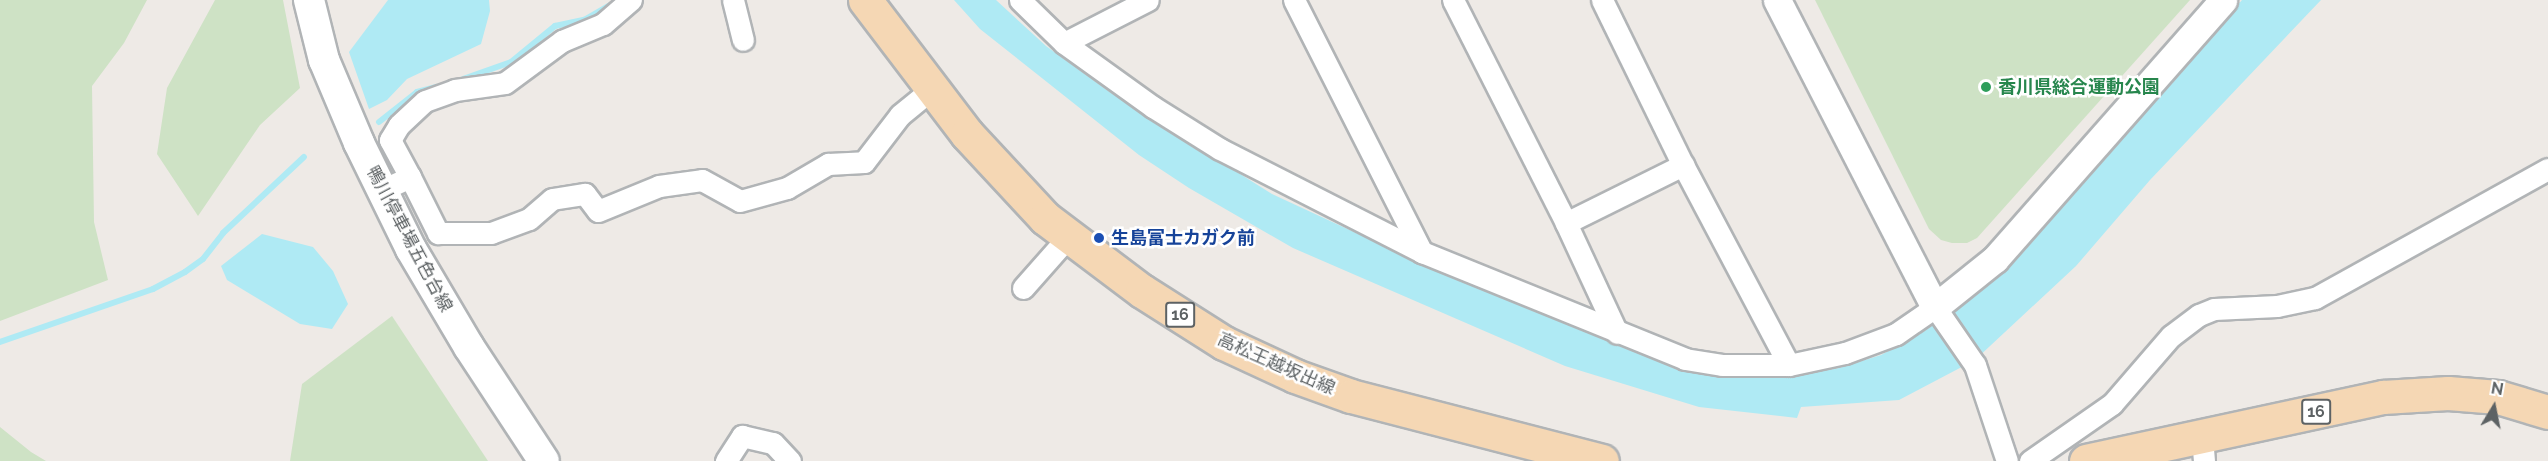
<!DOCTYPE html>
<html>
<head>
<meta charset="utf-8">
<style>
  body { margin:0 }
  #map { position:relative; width:2548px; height:461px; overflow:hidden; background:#eeeae6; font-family:Raleway,"Noto Sans JP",sans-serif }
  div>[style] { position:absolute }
  .green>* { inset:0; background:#cee2c5 }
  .water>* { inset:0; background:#afeaf4 }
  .stream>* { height:6px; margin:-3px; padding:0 3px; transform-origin:3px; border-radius:3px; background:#afeaf4 }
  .roads { filter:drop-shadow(2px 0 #b1b4b6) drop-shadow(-2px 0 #b1b4b6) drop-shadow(0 2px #b1b4b6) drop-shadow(0 -2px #b1b4b6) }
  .minor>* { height:21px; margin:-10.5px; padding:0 10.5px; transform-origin:10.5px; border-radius:10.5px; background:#fff }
  .tertiary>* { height:27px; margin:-13.5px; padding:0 13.5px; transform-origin:13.5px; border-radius:13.5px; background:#fff }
  .secondary>* { height:30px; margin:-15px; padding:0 15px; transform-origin:15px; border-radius:15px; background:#fff }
  .primary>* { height:33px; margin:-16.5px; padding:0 16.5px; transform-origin:16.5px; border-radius:16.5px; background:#f5d7b4 }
  .dots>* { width:16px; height:16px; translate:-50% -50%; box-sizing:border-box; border:3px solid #fff; border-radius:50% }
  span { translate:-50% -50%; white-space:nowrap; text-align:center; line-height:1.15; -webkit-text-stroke:5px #fff; paint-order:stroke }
  .shield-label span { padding:2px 4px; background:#fff; border:2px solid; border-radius:4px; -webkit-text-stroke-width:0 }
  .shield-label { font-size:16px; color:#5d6264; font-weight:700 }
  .leisure-label { font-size:18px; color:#27864d; font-weight:700 }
  .left { translate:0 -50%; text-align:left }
  .transit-label { font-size:18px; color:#164399; font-weight:700 }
  .street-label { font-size:18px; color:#5d6264 }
  .north { position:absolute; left:2464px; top:377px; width:60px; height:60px; -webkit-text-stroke:4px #fff; paint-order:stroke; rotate:10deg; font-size:16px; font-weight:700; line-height:24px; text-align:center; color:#5d6264 }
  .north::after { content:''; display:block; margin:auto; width:21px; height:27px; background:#5d6264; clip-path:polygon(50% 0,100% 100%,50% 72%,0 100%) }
</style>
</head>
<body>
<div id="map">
  <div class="green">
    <i style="clip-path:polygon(0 0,147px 0,124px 43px,92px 86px,94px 222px,108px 280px,0 321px)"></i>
    <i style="clip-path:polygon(215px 0,283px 0,300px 88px,260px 125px,198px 216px,157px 154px,167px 88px)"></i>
    <i style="clip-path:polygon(1815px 0,2190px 0,1977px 238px,1967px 243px,1952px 243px,1941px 240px,1929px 229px)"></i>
    <i style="clip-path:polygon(392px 316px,488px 461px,290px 461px,302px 384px)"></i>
    <i style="clip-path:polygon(0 427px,31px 452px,46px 461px,0 461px)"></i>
  </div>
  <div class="water">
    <i style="clip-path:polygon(388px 0,489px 0,490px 11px,481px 44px,407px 79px,387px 100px,369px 109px,349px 52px)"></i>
    <i style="clip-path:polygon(954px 0,996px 0,1046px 46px,1111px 93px,1272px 194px,1382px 245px,1635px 351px,1695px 371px,1735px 378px,1787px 377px,1839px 368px,1881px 355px,1920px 334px,1960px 307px,2029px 245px,2242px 0,2321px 0,2150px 180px,2076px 266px,1975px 360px,1899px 400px,1801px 407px,1797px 418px,1699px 407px,1565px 366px,1293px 248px,1189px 188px,1139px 155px,980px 29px)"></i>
    <i style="clip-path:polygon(262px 234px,313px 247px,333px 271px,348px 304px,332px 329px,300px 324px,227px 280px,221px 266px)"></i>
  </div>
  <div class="stream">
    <i style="left:463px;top:79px;width:51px;rotate:-19.5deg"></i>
    <i style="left:511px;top:62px;width:57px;rotate:-39.3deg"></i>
    <i style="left:555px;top:26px;width:30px;rotate:-12deg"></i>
    <i style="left:584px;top:20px;width:32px;rotate:-30deg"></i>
    <i style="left:379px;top:122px;width:48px;rotate:-38.3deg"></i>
    <i style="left:417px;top:92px;width:20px;rotate:-15deg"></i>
    <i style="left:0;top:342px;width:162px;rotate:-19.1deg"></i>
    <i style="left:153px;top:289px;width:36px;rotate:-28deg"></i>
    <i style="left:185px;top:272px;width:22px;rotate:-36deg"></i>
    <i style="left:203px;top:259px;width:33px;rotate:-52deg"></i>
    <i style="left:223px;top:233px;width:111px;rotate:-43.2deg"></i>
  </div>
  <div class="roads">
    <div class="minor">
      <i style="left:733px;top:0;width:41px;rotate:76deg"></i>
      <i style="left:1020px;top:0;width:62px;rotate:44.3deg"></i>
      <i style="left:1064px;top:43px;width:110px;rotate:35.7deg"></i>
      <i style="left:1153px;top:107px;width:79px;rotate:32.1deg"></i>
      <i style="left:1220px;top:149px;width:227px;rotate:27deg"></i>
      <i style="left:1422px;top:252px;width:284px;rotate:22.1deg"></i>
      <i style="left:1685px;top:359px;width:37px;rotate:9deg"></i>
      <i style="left:1722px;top:365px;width:67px"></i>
      <i style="left:1789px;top:365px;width:57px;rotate:-12.1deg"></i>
      <i style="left:1845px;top:353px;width:54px;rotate:-20.4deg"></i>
      <i style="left:1896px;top:334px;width:47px;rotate:-34.7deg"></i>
      <i style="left:1935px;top:307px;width:70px;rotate:55.4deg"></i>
      <i style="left:1975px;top:365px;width:101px;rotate:71.6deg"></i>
      <i style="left:1294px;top:0;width:283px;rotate:63.1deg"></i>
      <i style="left:1453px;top:0;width:250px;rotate:63.1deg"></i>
      <i style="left:1566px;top:223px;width:121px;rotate:65.1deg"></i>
      <i style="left:1602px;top:0;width:184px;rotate:63.9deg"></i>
      <i style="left:1683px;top:165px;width:226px;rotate:62.1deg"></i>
      <i style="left:1064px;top:43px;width:94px;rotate:-27.1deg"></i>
      <i style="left:410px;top:177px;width:63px;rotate:63.4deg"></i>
      <i style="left:438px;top:233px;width:53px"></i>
      <i style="left:491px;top:233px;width:40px;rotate:-20.2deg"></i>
      <i style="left:529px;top:219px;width:30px;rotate:-41deg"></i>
      <i style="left:552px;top:199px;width:33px;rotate:-9deg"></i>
      <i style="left:585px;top:194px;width:21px;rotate:53deg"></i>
      <i style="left:598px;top:211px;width:66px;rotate:-22.3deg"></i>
      <i style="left:659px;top:186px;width:43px;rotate:-7.9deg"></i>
      <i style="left:702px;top:180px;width:43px;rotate:28.9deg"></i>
      <i style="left:740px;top:201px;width:49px;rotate:-15.5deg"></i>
      <i style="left:787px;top:188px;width:48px;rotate:-30.3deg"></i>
      <i style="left:828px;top:164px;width:36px;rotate:-3deg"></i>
      <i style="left:864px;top:162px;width:59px;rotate:-52.5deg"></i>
      <i style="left:900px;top:115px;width:43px;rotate:-39.3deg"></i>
      <i style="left:382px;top:190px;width:31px;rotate:-25deg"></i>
      <i style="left:410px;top:177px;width:42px;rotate:-118.4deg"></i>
      <i style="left:390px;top:140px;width:17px;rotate:-59deg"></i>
      <i style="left:399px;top:125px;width:35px;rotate:-43deg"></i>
      <i style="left:425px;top:101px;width:32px;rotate:-20deg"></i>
      <i style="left:455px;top:90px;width:50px;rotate:-8deg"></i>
      <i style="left:505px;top:83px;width:71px;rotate:-36.4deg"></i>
      <i style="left:562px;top:41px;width:44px;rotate:-22.5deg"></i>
      <i style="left:603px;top:24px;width:37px;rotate:-41deg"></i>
      <i style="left:1566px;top:223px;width:131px;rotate:-26.4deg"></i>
      <i style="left:1023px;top:288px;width:69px;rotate:-48.5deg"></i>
      <i style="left:2202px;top:438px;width:23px;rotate:85deg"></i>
      <i style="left:726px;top:461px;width:30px;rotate:-57deg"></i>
      <i style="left:742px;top:436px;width:32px;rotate:13deg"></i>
      <i style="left:773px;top:443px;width:25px;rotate:47deg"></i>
      <i style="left:2030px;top:461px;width:100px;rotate:-34.8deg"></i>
      <i style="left:2112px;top:404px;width:90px;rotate:-49.1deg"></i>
      <i style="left:2171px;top:336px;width:35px;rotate:-37deg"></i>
      <i style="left:2199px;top:315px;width:16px;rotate:-22deg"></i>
      <i style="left:2214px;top:309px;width:63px;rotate:-2.7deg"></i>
      <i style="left:2277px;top:306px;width:39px;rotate:-12deg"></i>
      <i style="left:2315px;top:298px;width:266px;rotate:-29deg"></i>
    </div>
    <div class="tertiary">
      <i style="left:1777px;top:0;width:345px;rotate:62.8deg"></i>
      <i style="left:1935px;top:307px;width:77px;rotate:-38.7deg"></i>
      <i style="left:1995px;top:259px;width:345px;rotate:-48.6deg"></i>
    </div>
    <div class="secondary">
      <i style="left:309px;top:0;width:62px;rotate:76deg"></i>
      <i style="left:324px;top:60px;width:90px;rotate:67.1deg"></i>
      <i style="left:359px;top:143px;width:118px;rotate:63.9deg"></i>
      <i style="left:411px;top:249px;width:114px;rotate:59.4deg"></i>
      <i style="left:469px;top:347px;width:136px;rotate:56.7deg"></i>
    </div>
    <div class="primary">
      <i style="left:865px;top:0;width:168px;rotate:52.7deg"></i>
      <i style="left:967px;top:134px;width:115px;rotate:47.1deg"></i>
      <i style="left:1045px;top:218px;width:121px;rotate:37deg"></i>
      <i style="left:1142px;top:291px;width:97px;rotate:32.4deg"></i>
      <i style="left:1224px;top:343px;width:78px;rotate:24.9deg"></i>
      <i style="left:1295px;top:376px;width:59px;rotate:19.7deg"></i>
      <i style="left:1351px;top:396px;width:259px;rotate:14.5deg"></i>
      <i style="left:2086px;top:461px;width:304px;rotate:-12.2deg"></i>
      <i style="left:2383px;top:397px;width:65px;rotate:-3.5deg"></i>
      <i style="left:2448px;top:393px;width:50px;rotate:4.6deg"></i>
      <i style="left:2498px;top:397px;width:52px;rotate:16.7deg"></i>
    </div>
  </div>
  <div class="dots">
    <i style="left:1986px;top:87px;background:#2e9e5b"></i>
    <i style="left:1099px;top:238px;background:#1a4fb4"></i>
  </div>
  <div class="shield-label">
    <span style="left:1180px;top:315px">16</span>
    <span style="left:2316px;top:412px">16</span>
  </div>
  <div class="leisure-label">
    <span class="left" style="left:1998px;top:87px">香川県総合運動公園</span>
  </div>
  <div class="transit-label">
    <span class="left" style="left:1111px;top:238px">生島富士カガク前</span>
  </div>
  <div class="street-label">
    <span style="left:409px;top:239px;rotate:62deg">鴨川停車場五色台線</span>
    <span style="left:1276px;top:364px;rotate:24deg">高松王越坂出線</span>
  </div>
  <div class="north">N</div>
</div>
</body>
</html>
